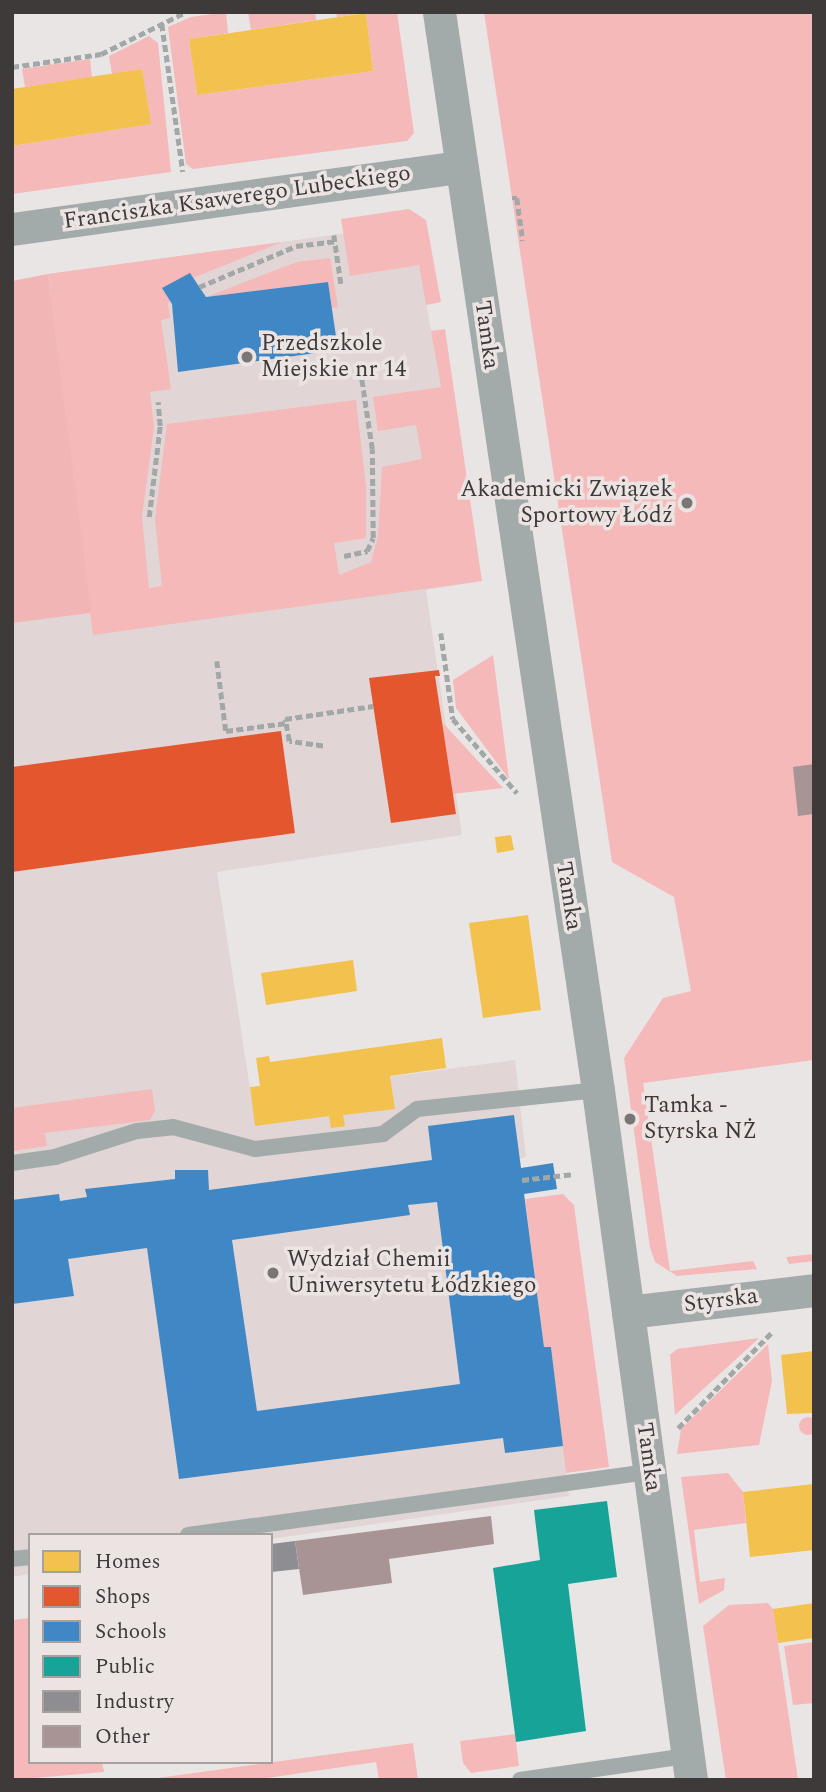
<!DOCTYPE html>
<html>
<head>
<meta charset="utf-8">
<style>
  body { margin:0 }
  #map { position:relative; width:826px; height:1792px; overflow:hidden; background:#eae5e5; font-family:Spectral,serif }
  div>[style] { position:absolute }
  .built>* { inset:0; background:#e1d6d5 }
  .green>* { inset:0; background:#f4b9b8 }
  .round { border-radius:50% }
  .forest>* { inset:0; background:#f1b5b5 }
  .homes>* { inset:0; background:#f2c14e }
  .shops>* { inset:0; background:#e4572e }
  .schools>* { inset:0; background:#3f88c5 }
  .public>* { inset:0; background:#17a398 }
  .industry>* { inset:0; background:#8d8d92 }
  .building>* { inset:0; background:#a89495 }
  .path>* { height:4.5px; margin-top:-2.25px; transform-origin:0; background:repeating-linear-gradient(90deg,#a2a8a7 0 7px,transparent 0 10.5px) }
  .lane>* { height:16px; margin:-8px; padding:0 8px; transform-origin:8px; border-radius:8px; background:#a2abaa }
  .street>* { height:33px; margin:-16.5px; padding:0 16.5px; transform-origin:16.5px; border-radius:16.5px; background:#a2abaa }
  .dots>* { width:19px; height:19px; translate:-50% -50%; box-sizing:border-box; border:4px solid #ece4e3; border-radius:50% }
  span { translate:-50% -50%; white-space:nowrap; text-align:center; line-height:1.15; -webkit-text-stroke:7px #ece4e3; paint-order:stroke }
  .street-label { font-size:23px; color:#3d3a39 }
  .poi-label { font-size:23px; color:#3d3a39 }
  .left { translate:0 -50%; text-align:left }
  .right { translate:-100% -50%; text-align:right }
  .frame { position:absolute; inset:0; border:14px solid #3d3a39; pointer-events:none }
  .legend { position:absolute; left:28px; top:1533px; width:245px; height:231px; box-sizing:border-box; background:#ece4e3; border:2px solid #a6a09f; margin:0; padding:9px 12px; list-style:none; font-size:21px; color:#3d3a39 }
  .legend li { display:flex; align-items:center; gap:14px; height:35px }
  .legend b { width:35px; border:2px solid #a6a09f }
</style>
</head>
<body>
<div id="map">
  <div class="built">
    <i style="clip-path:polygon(412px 224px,476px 582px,426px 590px,462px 835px,217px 872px,251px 1095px,515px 1060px,526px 1157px,520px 1159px,525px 1199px,544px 1347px,551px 1347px,569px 1496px,271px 1539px,271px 1535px,30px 1535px,30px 1574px,12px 1577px,12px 623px,90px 613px,48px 274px)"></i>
  </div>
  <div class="green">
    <i style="clip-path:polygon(226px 12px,228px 33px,189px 39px,197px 95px,373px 71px,366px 13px,337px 17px,336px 12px,397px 12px,414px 133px,407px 141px,193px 169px,186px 164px,168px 27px,191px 17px)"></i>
    <i style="clip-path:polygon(248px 12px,315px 12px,316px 20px,251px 30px)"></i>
    <i style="clip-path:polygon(484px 12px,814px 12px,814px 1060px,643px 1083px,670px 1271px,753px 1261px,757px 1269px,677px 1276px,655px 1262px,650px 1248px,624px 1058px,663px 998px,691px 991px,674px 897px,612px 862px)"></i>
    <i style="clip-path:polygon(149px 36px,158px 43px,171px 172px,12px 194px,12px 146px,150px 124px,142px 69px,112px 74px,109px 56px)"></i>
    <i style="clip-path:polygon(90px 59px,92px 77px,25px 87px,22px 69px)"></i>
    <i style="clip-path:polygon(409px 209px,426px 220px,441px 302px,426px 305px,419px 265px,350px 276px,341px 219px)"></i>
    <i style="clip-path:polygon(282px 242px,193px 278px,190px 273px,168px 304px,170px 318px,161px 320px,171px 389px,150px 392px,154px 427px,142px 517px,149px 588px,162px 586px,155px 519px,167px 424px,356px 400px,366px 487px,366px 538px,334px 543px,339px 575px,371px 562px,378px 536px,382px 467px,422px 459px,416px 425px,378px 431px,373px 397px,441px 387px,431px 331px,445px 329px,482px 581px,93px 635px,48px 274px)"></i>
    <i style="clip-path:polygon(330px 258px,338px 307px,332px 308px,328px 282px,206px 297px,297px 262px)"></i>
    <i style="clip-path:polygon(493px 655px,509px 779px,456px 708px,453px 680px)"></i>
    <i style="clip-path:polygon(442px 722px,503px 788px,453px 794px)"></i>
    <i style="clip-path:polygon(152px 1089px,155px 1111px,150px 1120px,45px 1133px,47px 1146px,12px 1151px,12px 1108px)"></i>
    <i style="clip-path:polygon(563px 1194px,574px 1205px,609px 1467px,566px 1473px,551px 1347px,544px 1347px,525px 1199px)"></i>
    <i style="clip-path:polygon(814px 1254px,814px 1261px,789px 1264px,786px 1257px)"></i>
    <i style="clip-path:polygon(759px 1338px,675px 1415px,670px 1355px,677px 1349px)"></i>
    <i style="clip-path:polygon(768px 1344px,772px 1381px,759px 1445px,677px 1454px,681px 1429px)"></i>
    <i class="round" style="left:799px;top:1417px;width:18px;height:18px"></i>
    <i style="clip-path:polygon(728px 1473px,743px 1492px,746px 1523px,694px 1530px,700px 1582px,725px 1578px,724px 1590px,699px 1604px,681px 1477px)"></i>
    <i style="clip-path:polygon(768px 1603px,773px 1609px,798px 1780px,726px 1780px,703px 1626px,729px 1605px)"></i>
    <i style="clip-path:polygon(30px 1618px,30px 1762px,102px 1762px,104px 1772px,12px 1780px,12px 1620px)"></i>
    <i style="clip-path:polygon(814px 1642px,814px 1703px,793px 1705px,784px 1646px)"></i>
    <i style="clip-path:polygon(515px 1734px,519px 1766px,471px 1773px,463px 1763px,460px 1741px)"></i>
    <i style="clip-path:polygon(413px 1743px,418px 1780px,379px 1780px,376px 1762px,254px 1780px,143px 1780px)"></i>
  </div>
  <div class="forest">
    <i style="clip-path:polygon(48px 274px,91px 613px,12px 623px,12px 281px)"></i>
  </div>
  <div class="homes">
    <i style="clip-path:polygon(366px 13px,373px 71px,197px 95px,189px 39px)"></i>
    <i style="clip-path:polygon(142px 69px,151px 124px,12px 146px,12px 89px)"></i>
    <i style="clip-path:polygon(511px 835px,514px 850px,497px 853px,495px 837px)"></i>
    <i style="clip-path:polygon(528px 915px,541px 1010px,483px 1018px,469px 923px)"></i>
    <i style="clip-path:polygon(353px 960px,357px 991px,266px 1005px,261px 973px)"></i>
    <i style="clip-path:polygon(442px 1038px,446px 1068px,390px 1076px,395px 1109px,343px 1115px,345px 1126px,331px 1128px,329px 1116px,255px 1126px,250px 1087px,260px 1086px,256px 1058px,269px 1056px,270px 1062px)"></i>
    <i style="clip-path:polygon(814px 1351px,814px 1413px,787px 1414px,781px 1355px)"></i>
    <i style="clip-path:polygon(814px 1484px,814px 1550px,750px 1557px,743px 1492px)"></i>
    <i style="clip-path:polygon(814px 1603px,814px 1638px,778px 1643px,773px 1609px)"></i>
  </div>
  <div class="shops">
    <i style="clip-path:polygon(439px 670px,440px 676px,435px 676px,456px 814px,391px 823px,369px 678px)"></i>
    <i style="clip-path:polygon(281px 731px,295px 833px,12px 872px,12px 767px)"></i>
  </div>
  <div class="schools">
    <i style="clip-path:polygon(190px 273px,206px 297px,328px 282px,338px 350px,178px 372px,172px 304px,162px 288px)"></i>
    <i style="clip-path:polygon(evenodd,514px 1115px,521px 1168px,553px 1163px,557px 1189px,524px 1194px,544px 1347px,551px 1347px,563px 1446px,505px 1453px,503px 1438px,179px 1479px,147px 1248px,68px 1259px,74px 1296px,12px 1304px,12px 1200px,59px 1194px,60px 1201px,87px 1197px,85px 1189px,175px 1179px,175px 1170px,208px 1170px,209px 1190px,432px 1160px,428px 1126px,514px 1115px,437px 1202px,460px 1384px,257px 1411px,232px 1240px,410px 1215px,408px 1205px,437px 1202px)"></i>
  </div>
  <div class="public">
    <i style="clip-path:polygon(607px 1501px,617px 1577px,568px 1584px,586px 1731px,516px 1742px,493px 1568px,540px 1560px,534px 1510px)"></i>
  </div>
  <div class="industry">
    <i style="clip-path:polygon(295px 1541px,299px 1569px,271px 1572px,271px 1544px)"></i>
  </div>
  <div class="building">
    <i style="clip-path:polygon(814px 764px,814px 814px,798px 816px,793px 767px)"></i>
    <i style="clip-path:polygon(491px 1516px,494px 1544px,389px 1559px,392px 1583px,303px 1595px,295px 1541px)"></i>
  </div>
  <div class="path">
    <i style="left:162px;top:24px;width:149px;rotate:81.9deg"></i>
    <i style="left:12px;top:67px;width:90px;rotate:-8.3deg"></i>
    <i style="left:101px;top:54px;width:95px;rotate:-26.3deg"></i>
    <i style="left:512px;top:198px;width:5px"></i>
    <i style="left:517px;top:198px;width:43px;rotate:82.1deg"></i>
    <i style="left:334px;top:235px;width:49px;rotate:81.7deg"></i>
    <i style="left:199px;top:287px;width:105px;rotate:-22.9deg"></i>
    <i style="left:296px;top:246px;width:39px;rotate:-7deg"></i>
    <i style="left:149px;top:517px;width:92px;rotate:-83.1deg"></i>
    <i style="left:160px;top:426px;width:24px;rotate:-95deg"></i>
    <i style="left:344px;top:556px;width:24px;rotate:-12deg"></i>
    <i style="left:367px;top:551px;width:14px;rotate:-65deg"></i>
    <i style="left:373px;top:538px;width:89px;rotate:-90.6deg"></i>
    <i style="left:372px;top:449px;width:75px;rotate:-98.5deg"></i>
    <i style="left:441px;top:633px;width:87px;rotate:82.1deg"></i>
    <i style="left:453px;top:719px;width:98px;rotate:49.1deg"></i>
    <i style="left:217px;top:661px;width:71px;rotate:82.7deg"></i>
    <i style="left:226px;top:731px;width:61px;rotate:-7.6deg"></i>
    <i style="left:323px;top:746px;width:34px;rotate:-172deg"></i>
    <i style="left:289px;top:741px;width:22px;rotate:-100deg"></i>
    <i style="left:285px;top:719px;width:89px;rotate:-8.4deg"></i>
    <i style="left:522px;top:1180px;width:52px;rotate:-6.6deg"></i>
    <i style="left:678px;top:1428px;width:134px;rotate:-45.6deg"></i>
  </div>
  <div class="lane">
    <i style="left:12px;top:1163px;width:43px;rotate:-7.9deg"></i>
    <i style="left:55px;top:1157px;width:86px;rotate:-17.6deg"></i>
    <i style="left:137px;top:1131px;width:36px;rotate:-6deg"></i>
    <i style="left:173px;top:1127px;width:85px;rotate:15deg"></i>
    <i style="left:255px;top:1149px;width:129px;rotate:-6.7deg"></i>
    <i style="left:383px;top:1134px;width:42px;rotate:-36.3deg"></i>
    <i style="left:417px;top:1109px;width:182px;rotate:-6deg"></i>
    <i style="left:188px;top:1535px;width:466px;rotate:-7.8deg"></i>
    <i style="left:12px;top:1559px;width:18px;rotate:-6deg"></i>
    <i style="left:520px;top:1780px;width:169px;rotate:-8.2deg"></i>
  </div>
  <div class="street">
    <i style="left:439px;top:12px;width:1090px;rotate:81.61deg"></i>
    <i style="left:598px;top:1090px;width:696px;rotate:82.32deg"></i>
    <i style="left:12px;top:229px;width:453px;rotate:-7.9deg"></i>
    <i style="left:628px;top:1312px;width:187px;rotate:-6.7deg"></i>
  </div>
  <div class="dots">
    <i style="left:247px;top:357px;background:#7a7675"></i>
    <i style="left:687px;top:503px;background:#7a7675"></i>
    <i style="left:630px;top:1119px;background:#7a7675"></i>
    <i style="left:273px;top:1273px;background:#7a7675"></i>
  </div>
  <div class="street-label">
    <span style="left:237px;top:198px;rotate:-8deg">Franciszka Ksawerego Lubeckiego</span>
    <span style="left:486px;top:335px;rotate:82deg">Tamka</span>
    <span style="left:568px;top:896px;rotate:81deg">Tamka</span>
    <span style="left:721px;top:1301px;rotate:-7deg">Styrska</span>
    <span style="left:648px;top:1457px;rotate:82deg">Tamka</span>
  </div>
  <div class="poi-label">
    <span class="left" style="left:261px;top:357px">Przedszkole<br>Miejskie nr 14</span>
    <span class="right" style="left:673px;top:503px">Akademicki Związek<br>Sportowy Łódź</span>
    <span class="left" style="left:644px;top:1119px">Tamka -<br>Styrska NŻ</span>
    <span class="left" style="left:287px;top:1273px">Wydział Chemii<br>Uniwersytetu Łódzkiego</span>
  </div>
  <div class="frame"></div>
  <ul class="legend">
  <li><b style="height:19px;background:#f2c14e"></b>Homes</li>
  <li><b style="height:19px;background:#e4572e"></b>Shops</li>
  <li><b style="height:19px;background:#3f88c5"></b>Schools</li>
  <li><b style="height:19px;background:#17a398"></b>Public</li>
  <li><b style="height:19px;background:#8d8d92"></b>Industry</li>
  <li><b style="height:19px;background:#a89495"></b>Other</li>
  </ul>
</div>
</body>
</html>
